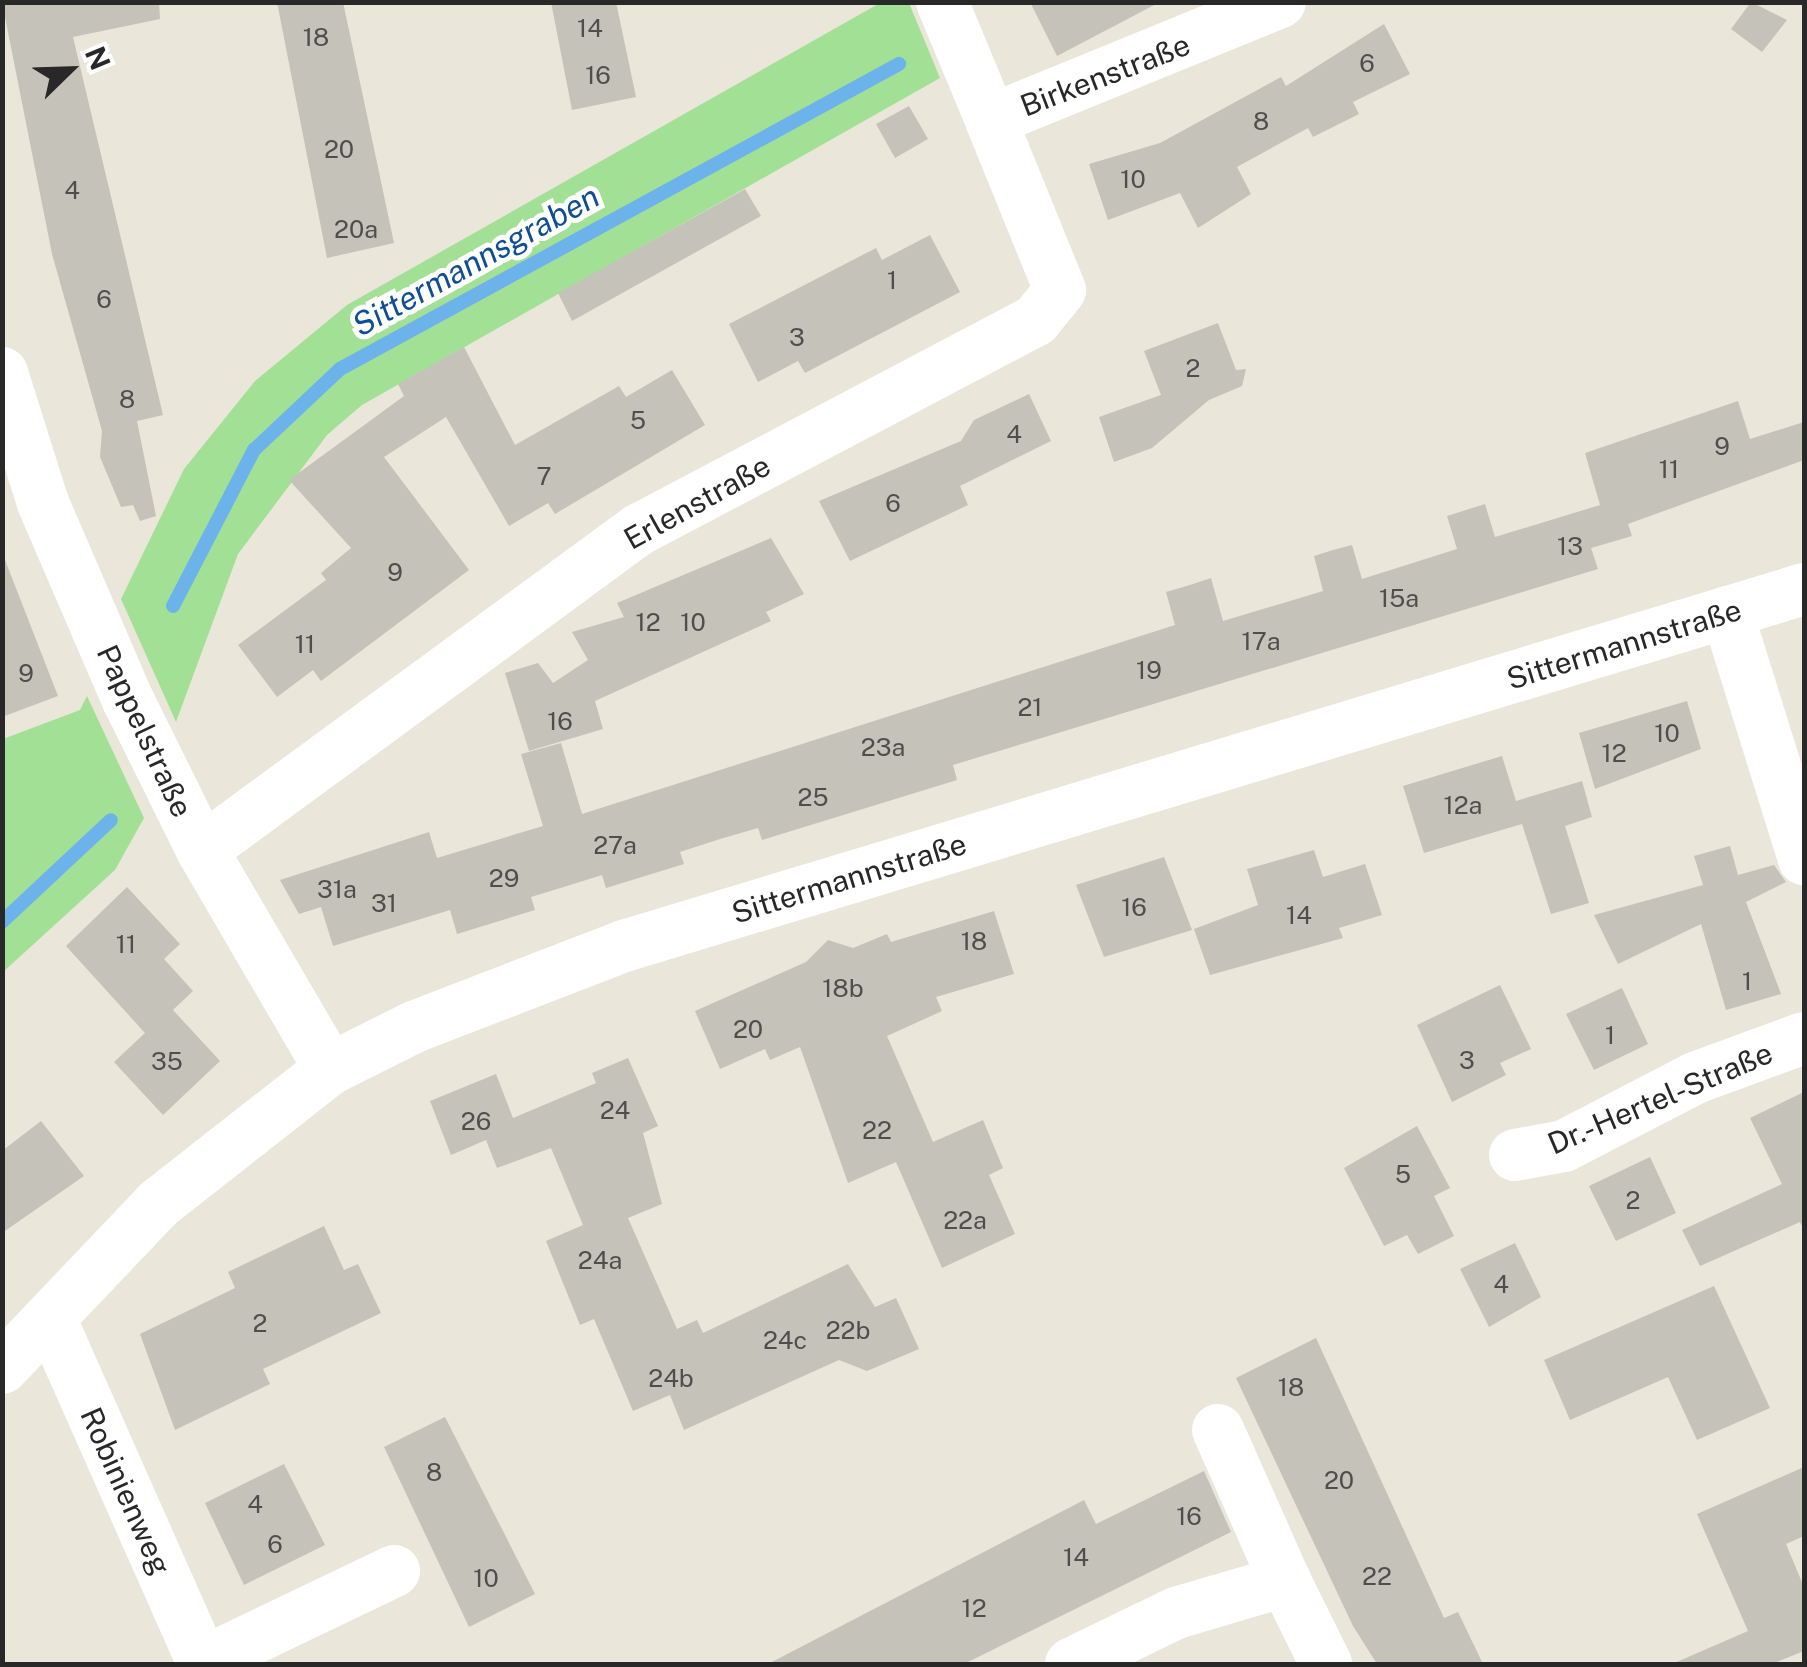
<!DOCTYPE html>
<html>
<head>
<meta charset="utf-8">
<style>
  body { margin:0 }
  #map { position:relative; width:1807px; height:1667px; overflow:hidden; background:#eae6d9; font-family:"Public Sans",sans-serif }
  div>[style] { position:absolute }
  .green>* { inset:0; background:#a2e096 }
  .stream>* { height:14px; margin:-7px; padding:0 7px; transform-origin:7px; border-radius:7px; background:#6db3eb }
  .building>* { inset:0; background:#c5c2b9 }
  .minor>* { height:52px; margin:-26px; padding:0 26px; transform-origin:26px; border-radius:26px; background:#fff }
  span { translate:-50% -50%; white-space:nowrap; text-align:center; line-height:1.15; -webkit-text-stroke:10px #fff; paint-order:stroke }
  .number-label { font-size:25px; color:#4f4e4c }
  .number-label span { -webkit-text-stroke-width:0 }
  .street-label { font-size:30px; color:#282828 }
  .water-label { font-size:32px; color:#104e93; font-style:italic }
  .frame { position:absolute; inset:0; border:5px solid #282828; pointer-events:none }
  .north { position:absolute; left:20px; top:20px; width:100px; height:100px; -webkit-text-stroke:8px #fff; paint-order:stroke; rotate:67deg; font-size:28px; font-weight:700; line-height:40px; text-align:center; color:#282828 }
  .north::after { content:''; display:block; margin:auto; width:35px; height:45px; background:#282828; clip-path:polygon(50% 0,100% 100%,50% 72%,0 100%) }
</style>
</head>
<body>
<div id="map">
  <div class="green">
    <i style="clip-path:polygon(880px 3px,909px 3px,940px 78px,362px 405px,327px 435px,238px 554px,176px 722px,121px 599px,184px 469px,255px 381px,347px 305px)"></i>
    <i style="clip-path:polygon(87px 696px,144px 818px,115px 870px,3px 972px,3px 739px,80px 710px)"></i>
  </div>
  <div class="stream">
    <i style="left:173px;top:606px;width:176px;rotate:-62.6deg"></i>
    <i style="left:254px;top:450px;width:118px;rotate:-43.3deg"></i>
    <i style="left:340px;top:369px;width:637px;rotate:-28.62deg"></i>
    <i style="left:2px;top:922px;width:149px;rotate:-43.1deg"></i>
  </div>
  <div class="building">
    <i style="clip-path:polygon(2px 2px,159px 2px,160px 19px,73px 37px,163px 415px,137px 421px,156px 516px,140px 521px,133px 505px,121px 507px,100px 457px,102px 431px,52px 254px)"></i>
    <i style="clip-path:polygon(277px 2px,343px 2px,394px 243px,327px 258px)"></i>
    <i style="clip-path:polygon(551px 2px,616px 2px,636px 97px,572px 110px)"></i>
    <i style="clip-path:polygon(1030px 2px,1160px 2px,1057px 56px)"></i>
    <i style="clip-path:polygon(1751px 2px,1787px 20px,1762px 52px,1731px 29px)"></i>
    <i style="clip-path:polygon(1384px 24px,1410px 74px,1353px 102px,1359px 114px,1313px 137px,1308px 128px,1237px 167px,1251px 194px,1198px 228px,1180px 193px,1108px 220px,1089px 164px,1160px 143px,1281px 77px,1286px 86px)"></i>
    <i style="clip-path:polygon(909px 106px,928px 139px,895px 158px,876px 124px)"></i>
    <i style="clip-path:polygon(745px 189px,761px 216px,572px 321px,558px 293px)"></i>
    <i style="clip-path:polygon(930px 235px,960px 292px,805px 373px,798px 361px,758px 382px,729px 324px,876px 248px,882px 260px)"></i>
    <i style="clip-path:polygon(1218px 323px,1236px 370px,1246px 369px,1242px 386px,1209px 400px,1152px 448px,1114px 462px,1099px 417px,1161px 395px,1144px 351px)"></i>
    <i style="clip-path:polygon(464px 347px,515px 445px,619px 386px,626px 397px,672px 370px,705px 425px,555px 514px,548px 503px,509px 526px,446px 417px,384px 457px,469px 570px,321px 681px,313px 670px,277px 697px,238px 645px,326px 580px,321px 573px,351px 548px,289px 480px,404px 396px,398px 384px)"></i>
    <i style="clip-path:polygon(1029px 394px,1051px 441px,960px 486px,968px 505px,850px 561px,819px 501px,961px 441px,974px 420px)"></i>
    <i style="clip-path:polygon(1738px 401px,1750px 439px,1804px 422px,1804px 460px,1628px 524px,1632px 536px,1591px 548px,1598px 569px,953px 765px,957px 780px,762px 840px,758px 828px,720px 839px,680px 852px,684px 864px,606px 888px,602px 875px,567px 886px,531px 897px,535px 910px,457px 934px,450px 910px,333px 946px,321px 907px,299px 914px,280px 880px,429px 832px,437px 858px,543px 826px,521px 754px,561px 743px,582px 814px,1175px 625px,1166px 592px,1190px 585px,1211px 578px,1223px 621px,1323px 591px,1314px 556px,1333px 550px,1352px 545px,1362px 579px,1457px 549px,1447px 516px,1485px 504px,1495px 537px,1600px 505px,1585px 453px)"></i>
    <i style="clip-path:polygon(771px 538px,804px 594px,766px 612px,771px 621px,595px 701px,603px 729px,529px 751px,505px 673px,538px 663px,553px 683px,588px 660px,572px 632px,624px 617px,617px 603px)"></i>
    <i style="clip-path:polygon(5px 560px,58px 696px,2px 717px,2px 561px)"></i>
    <i style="clip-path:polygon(1687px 701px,1701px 749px,1595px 789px,1579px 733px)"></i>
    <i style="clip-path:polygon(1502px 756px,1516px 801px,1582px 781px,1592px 817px,1565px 826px,1589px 903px,1551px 914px,1522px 824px,1424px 853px,1403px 786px)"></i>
    <i style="clip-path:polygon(1730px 846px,1738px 875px,1774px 865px,1786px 882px,1746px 902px,1781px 994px,1726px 1010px,1701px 924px,1618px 964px,1594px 915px,1703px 885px,1694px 856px)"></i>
    <i style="clip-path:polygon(1314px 850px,1323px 877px,1365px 864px,1382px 915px,1339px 928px,1343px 938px,1210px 975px,1194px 929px,1258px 905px,1247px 869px)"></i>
    <i style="clip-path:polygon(1164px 857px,1192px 930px,1104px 957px,1076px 885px)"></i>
    <i style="clip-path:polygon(127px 887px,180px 944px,164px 959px,193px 991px,173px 1010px,220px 1061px,163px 1115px,114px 1062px,145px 1033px,66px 946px)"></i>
    <i style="clip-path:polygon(994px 911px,1014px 974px,936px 997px,942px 1011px,887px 1036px,933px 1142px,983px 1120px,1003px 1168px,989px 1175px,1015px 1234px,942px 1268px,896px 1162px,848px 1183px,800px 1047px,770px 1060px,765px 1049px,720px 1069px,695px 1011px,806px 962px,828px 940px,853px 948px,887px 934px,891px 942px)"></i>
    <i style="clip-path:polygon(1500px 985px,1531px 1049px,1500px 1063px,1506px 1075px,1452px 1102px,1417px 1025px)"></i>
    <i style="clip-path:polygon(1622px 988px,1648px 1044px,1594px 1070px,1566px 1014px)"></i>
    <i style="clip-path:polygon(628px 1058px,658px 1126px,643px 1133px,662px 1204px,628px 1218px,677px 1329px,697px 1320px,703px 1333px,848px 1264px,875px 1307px,896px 1298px,919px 1349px,867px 1371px,839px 1360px,684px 1430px,670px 1395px,633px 1411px,594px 1319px,580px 1325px,546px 1241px,583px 1225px,551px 1148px,497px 1168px,486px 1140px,451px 1155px,430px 1101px,496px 1074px,513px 1118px,596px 1083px,592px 1073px)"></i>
    <i style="clip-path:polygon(1804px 1092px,1804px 1231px,1800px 1222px,1700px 1266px,1682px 1230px,1782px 1184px,1750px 1118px)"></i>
    <i style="clip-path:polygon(41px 1121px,84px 1176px,2px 1233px,2px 1151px)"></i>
    <i style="clip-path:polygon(1417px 1126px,1450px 1188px,1434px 1196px,1454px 1236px,1418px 1254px,1407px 1235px,1384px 1246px,1344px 1168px)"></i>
    <i style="clip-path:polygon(1650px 1157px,1676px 1213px,1616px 1241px,1589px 1186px)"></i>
    <i style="clip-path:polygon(324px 1226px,344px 1270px,358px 1264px,381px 1313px,263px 1369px,270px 1384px,175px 1430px,140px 1334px,235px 1288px,228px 1272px)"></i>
    <i style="clip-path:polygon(1515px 1243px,1541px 1297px,1489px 1327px,1460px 1269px)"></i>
    <i style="clip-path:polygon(1714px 1286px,1770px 1408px,1697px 1440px,1668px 1377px,1570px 1420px,1544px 1360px)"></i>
    <i style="clip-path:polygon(1316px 1338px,1444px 1618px,1458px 1612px,1483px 1664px,1377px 1664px,1353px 1626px,1236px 1378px)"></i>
    <i style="clip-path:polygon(445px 1417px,535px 1594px,469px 1627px,384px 1447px)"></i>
    <i style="clip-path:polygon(284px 1464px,325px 1545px,244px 1585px,205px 1503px)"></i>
    <i style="clip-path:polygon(1804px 1467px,1804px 1536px,1786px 1544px,1804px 1587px,1804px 1651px,1772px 1664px,1672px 1664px,1748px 1631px,1697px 1514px)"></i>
    <i style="clip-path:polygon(1204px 1471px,1231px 1532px,964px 1664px,768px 1664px,1084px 1500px,1096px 1524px)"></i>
  </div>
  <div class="minor">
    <i style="left:942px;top:2px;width:128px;rotate:67.4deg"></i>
    <i style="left:991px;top:120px;width:312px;rotate:-22.2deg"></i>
    <i style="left:2px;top:373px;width:136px;rotate:72.5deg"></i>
    <i style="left:43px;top:503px;width:215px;rotate:66.7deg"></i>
    <i style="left:128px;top:700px;width:167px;rotate:63.7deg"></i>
    <i style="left:202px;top:850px;width:254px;rotate:59.7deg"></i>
    <i style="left:1727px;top:612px;width:259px;rotate:72.7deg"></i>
    <i style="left:202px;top:850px;width:541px;rotate:-36.28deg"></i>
    <i style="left:638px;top:530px;width:450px;rotate:-27.8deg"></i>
    <i style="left:1036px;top:320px;width:38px;rotate:-51deg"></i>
    <i style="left:1060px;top:290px;width:183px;rotate:-112.1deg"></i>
    <i style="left:1515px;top:1155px;width:50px;rotate:-10.4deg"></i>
    <i style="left:1564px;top:1146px;width:148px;rotate:-27.4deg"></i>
    <i style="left:1695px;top:1078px;width:116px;rotate:-20.2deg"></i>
    <i style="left:50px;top:1318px;width:378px;rotate:66.1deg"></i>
    <i style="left:2px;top:1368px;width:226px;rotate:-46.4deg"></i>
    <i style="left:158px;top:1204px;width:219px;rotate:-38.1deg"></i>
    <i style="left:330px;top:1069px;width:94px;rotate:-26.6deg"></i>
    <i style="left:414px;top:1027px;width:225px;rotate:-21.1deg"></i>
    <i style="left:624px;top:946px;width:1233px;rotate:-16.83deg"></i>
    <i style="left:1218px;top:1430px;width:165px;rotate:66.1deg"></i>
    <i style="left:202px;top:1663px;width:213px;rotate:-25.6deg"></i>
    <i style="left:1071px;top:1664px;width:117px;rotate:-25.9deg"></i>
    <i style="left:1176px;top:1613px;width:114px;rotate:-16.4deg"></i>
    <i style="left:1285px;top:1581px;width:93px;rotate:63.7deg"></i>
  </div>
  <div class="number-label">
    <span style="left:590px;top:28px">14</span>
    <span style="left:316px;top:37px">18</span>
    <span style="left:1367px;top:63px">6</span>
    <span style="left:598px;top:75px">16</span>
    <span style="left:1261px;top:121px">8</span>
    <span style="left:339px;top:149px">20</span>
    <span style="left:1133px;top:179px">10</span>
    <span style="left:72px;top:190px">4</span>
    <span style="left:356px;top:229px">20a</span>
    <span style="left:892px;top:280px">1</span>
    <span style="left:104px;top:299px">6</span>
    <span style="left:797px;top:337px">3</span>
    <span style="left:1193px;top:368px">2</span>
    <span style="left:127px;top:399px">8</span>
    <span style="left:638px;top:420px">5</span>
    <span style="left:1014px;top:434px">4</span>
    <span style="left:1722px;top:446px">9</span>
    <span style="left:1669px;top:469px">11</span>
    <span style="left:544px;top:476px">7</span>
    <span style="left:893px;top:503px">6</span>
    <span style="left:1570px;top:546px">13</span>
    <span style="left:395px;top:572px">9</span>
    <span style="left:1399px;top:598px">15a</span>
    <span style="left:648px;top:622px">12</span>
    <span style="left:693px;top:622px">10</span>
    <span style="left:1261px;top:641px">17a</span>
    <span style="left:305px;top:644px">11</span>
    <span style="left:1149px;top:670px">19</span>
    <span style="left:26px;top:673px">9</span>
    <span style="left:1030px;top:707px">21</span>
    <span style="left:560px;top:721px">16</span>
    <span style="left:1667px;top:733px">10</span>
    <span style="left:883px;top:747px">23a</span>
    <span style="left:1614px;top:753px">12</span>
    <span style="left:813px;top:797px">25</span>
    <span style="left:1463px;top:805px">12a</span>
    <span style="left:615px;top:845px">27a</span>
    <span style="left:504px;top:878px">29</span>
    <span style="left:337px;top:889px">31a</span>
    <span style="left:384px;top:903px">31</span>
    <span style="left:1134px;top:907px">16</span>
    <span style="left:1299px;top:915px">14</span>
    <span style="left:974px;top:941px">18</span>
    <span style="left:126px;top:944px">11</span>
    <span style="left:1747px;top:981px">1</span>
    <span style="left:843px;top:988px">18b</span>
    <span style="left:748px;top:1029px">20</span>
    <span style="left:1610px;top:1035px">1</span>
    <span style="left:1467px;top:1060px">3</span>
    <span style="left:167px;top:1061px">35</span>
    <span style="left:615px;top:1110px">24</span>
    <span style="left:476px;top:1121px">26</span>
    <span style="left:877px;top:1130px">22</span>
    <span style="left:1403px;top:1174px">5</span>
    <span style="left:1633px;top:1200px">2</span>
    <span style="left:965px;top:1220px">22a</span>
    <span style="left:600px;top:1260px">24a</span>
    <span style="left:1501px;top:1284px">4</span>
    <span style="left:260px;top:1323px">2</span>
    <span style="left:848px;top:1330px">22b</span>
    <span style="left:785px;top:1340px">24c</span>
    <span style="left:671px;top:1378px">24b</span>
    <span style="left:1291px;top:1387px">18</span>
    <span style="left:434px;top:1472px">8</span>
    <span style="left:1339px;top:1480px">20</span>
    <span style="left:255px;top:1504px">4</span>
    <span style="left:1189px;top:1516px">16</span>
    <span style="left:275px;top:1544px">6</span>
    <span style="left:1076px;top:1557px">14</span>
    <span style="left:1377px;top:1576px">22</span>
    <span style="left:486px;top:1578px">10</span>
    <span style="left:974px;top:1608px">12</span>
  </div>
  <div class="street-label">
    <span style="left:1105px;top:75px;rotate:-21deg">Birkenstraße</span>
    <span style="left:697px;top:502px;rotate:-29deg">Erlenstraße</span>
    <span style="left:1624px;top:644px;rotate:-17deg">Sittermannstraße</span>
    <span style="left:145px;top:731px;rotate:65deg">Pappelstraße</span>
    <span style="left:849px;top:878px;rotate:-17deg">Sittermannstraße</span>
    <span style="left:1660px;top:1098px;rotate:-23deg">Dr.-Hertel-Straße</span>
    <span style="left:126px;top:1491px;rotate:66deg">Robinienweg</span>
  </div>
  <div class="water-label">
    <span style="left:476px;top:261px;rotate:-29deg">Sittermannsgraben</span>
  </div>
  <div class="frame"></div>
  <div class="north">N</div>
</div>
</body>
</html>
